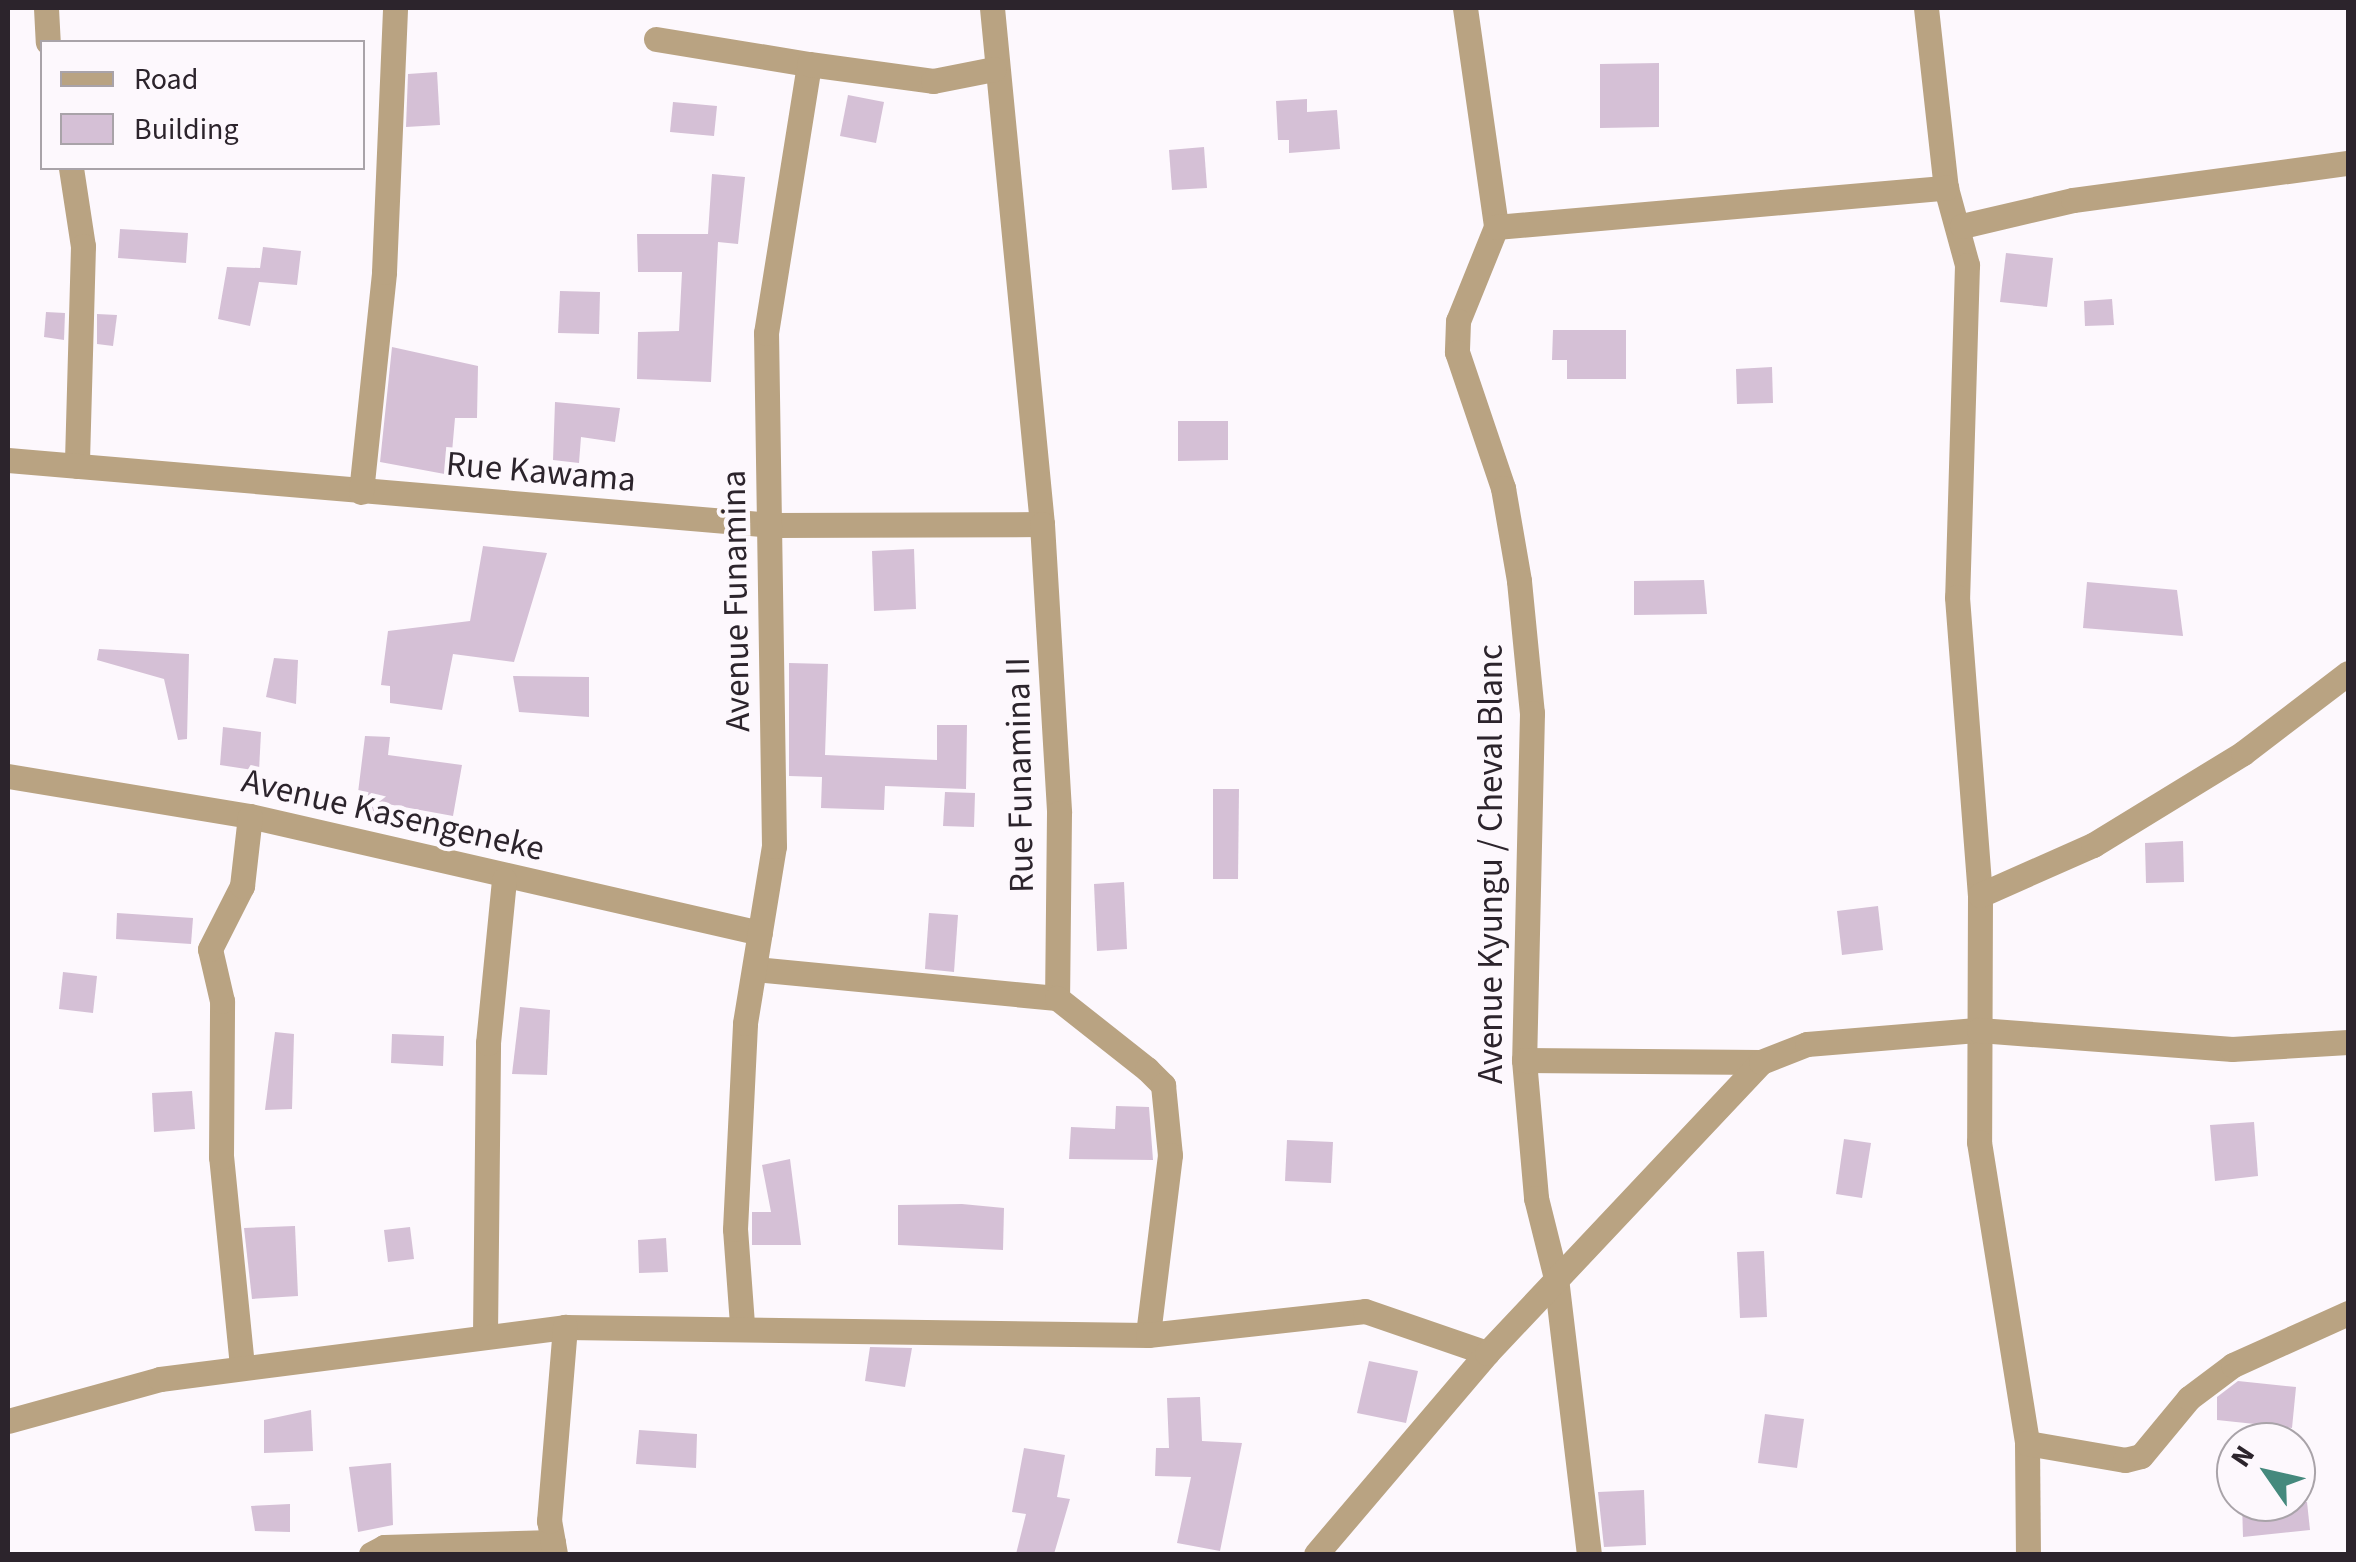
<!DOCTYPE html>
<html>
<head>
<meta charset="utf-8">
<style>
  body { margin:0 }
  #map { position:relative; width:2356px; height:1562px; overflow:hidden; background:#fdf8fd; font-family:"Source Sans 3",sans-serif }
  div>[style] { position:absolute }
  .building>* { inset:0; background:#d5c0d6 }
  .minor>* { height:25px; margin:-12.5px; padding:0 12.5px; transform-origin:12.5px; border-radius:12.5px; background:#b9a382 }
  span { translate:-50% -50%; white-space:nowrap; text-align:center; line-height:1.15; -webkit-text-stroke:9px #fdf8fd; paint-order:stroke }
  .street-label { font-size:35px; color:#2c242c }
  .frame { position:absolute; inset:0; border:10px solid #2c242c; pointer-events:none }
  .legend { position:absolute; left:40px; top:40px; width:325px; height:130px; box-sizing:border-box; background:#fdf8fd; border:2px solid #a9a3a9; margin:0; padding:12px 18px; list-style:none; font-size:30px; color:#2c242c }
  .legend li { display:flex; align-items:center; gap:20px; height:50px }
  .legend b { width:50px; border:2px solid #a9a3a9 }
  .north { position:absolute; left:2216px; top:1422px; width:100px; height:100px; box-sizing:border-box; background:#fdf8fd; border:2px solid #a9a3a9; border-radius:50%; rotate:304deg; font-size:28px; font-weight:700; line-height:40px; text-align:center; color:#2c242c }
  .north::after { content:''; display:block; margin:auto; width:35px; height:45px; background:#45897d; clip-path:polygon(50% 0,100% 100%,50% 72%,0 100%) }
</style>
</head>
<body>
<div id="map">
  <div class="building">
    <i style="clip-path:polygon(1659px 63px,1659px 127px,1600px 128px,1600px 64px)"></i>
    <i style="clip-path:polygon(437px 72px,440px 125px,406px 127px,408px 74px)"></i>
    <i style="clip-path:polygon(848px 95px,884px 102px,876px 143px,840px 136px)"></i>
    <i style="clip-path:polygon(1307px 99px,1307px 112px,1337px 110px,1340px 149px,1289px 153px,1289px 140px,1278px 140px,1276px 101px)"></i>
    <i style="clip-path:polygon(673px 102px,717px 106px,714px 136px,670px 132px)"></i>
    <i style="clip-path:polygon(1204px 147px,1207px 188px,1172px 190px,1169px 150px)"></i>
    <i style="clip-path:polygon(712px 174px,745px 177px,738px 244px,718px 242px,711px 382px,637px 379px,638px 332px,679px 331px,682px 272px,638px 272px,637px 234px,708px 234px)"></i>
    <i style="clip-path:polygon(120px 229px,188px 233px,186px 263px,118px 258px)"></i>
    <i style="clip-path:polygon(263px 247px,301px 251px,297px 285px,259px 282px,250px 326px,218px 319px,227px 267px,260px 268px)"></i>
    <i style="clip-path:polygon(2006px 253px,2053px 258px,2047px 307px,2000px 302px)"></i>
    <i style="clip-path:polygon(560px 291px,600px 292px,599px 334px,558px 333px)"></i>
    <i style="clip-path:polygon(2112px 299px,2114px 325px,2085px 326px,2084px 301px)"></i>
    <i style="clip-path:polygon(46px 312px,65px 313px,64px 340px,44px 337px)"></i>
    <i style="clip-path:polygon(97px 314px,117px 315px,113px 346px,97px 344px)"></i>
    <i style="clip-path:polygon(1553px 330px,1626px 330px,1626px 379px,1567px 379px,1567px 360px,1552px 360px)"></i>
    <i style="clip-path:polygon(392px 347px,478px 366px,477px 418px,455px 418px,450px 475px,380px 462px)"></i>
    <i style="clip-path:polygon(1772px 367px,1773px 403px,1737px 404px,1736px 369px)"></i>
    <i style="clip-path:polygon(555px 402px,620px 408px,615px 442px,581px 437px,579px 463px,553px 460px)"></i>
    <i style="clip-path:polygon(1178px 421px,1228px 421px,1228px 460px,1178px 461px)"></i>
    <i style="clip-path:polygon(483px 546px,547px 553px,514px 662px,453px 654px,442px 710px,390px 703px,390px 686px,381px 685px,388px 631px,470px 621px)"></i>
    <i style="clip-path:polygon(914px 549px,916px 609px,874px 611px,872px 551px)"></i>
    <i style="clip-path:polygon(1704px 580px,1707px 614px,1634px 615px,1634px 581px)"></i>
    <i style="clip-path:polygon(2087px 582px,2177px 590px,2183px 636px,2083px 628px)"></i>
    <i style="clip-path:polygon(99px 649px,189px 654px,187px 739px,178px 740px,164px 679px,97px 660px)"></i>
    <i style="clip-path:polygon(274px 658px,298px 660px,296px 704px,266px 697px)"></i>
    <i style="clip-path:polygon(789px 663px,828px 664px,825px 755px,937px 760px,937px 725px,967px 725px,966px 789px,885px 786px,884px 810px,821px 808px,822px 777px,789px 776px)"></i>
    <i style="clip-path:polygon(513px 676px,589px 677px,589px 717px,519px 712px)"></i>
    <i style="clip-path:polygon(223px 727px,261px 732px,259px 771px,220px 765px)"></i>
    <i style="clip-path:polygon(365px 736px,390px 737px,388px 755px,462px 765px,453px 816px,382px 803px,380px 820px,355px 817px)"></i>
    <i style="clip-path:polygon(1213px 789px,1239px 789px,1238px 879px,1213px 879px)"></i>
    <i style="clip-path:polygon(945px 792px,975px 793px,974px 827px,943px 826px)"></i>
    <i style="clip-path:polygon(2183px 841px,2184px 882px,2146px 883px,2145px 843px)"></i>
    <i style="clip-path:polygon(1124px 882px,1127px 949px,1097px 951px,1094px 884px)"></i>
    <i style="clip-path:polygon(1878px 906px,1883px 950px,1842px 955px,1837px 911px)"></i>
    <i style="clip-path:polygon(117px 913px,193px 918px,191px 944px,116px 939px)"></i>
    <i style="clip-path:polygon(929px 913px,958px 915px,954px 972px,925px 969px)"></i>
    <i style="clip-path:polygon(63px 972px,97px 976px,93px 1013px,59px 1009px)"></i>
    <i style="clip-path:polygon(520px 1007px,550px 1010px,547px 1075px,512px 1074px)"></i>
    <i style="clip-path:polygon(275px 1032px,294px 1034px,292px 1109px,265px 1110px)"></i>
    <i style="clip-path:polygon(392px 1034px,444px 1036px,443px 1066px,391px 1063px)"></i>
    <i style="clip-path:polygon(192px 1091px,195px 1129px,154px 1132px,152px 1093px)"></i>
    <i style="clip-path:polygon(1116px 1106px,1149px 1107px,1153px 1160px,1069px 1159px,1071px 1127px,1115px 1129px)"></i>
    <i style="clip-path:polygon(2254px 1122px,2258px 1176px,2215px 1181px,2210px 1125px)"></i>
    <i style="clip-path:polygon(1844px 1139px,1871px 1143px,1862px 1198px,1836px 1194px)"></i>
    <i style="clip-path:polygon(1287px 1140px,1333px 1142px,1331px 1183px,1285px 1181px)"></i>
    <i style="clip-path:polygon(790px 1159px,801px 1245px,752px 1245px,752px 1212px,771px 1212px,762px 1165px)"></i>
    <i style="clip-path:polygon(962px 1204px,1004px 1208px,1003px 1250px,898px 1245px,898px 1205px)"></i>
    <i style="clip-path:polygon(295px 1226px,298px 1296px,252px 1299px,244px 1228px)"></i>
    <i style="clip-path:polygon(410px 1227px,414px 1259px,388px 1262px,384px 1230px)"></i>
    <i style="clip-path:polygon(666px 1238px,668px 1272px,639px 1273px,638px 1240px)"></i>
    <i style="clip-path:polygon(1764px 1251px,1767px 1317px,1740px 1318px,1737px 1252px)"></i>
    <i style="clip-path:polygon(870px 1347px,912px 1348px,905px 1387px,865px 1381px)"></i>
    <i style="clip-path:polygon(1369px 1361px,1418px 1371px,1406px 1423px,1357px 1413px)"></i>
    <i style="clip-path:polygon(2238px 1381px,2296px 1387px,2292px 1428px,2217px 1420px,2217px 1397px)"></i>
    <i style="clip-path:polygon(1200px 1397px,1202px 1441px,1242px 1443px,1220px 1551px,1177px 1543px,1191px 1477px,1155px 1476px,1156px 1448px,1169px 1448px,1167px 1398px)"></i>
    <i style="clip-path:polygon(311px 1410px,313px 1451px,264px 1453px,264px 1420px)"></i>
    <i style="clip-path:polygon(1765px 1414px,1804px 1419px,1797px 1468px,1758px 1463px)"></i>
    <i style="clip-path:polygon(639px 1430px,697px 1434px,696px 1468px,636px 1464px)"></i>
    <i style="clip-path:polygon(1024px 1448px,1065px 1455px,1057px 1497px,1070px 1499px,1054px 1554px,1016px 1554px,1026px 1514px,1012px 1512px)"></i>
    <i style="clip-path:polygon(391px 1463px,393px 1525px,358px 1532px,349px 1467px)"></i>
    <i style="clip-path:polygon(1644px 1490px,1646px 1545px,1604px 1547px,1598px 1492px)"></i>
    <i style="clip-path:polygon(2242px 1502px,2307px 1502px,2310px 1530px,2243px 1537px)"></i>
    <i style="clip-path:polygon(290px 1504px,290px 1532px,255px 1531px,251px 1506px)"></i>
  </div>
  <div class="minor">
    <i style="left:46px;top:8px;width:34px;rotate:87deg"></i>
    <i style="left:992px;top:8px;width:518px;rotate:84.47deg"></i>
    <i style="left:1465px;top:8px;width:221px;rotate:81.9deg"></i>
    <i style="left:1496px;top:227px;width:101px;rotate:112deg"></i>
    <i style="left:1458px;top:321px;width:31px;rotate:92deg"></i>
    <i style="left:1457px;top:352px;width:144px;rotate:71.3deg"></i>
    <i style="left:1503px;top:488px;width:94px;rotate:80.2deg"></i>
    <i style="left:1519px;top:581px;width:133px;rotate:84.4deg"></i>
    <i style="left:1532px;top:713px;width:347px;rotate:91.3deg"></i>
    <i style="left:1524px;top:1060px;width:139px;rotate:85deg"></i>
    <i style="left:1536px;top:1198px;width:82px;rotate:76deg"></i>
    <i style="left:1556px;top:1278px;width:278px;rotate:83.2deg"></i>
    <i style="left:1926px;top:8px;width:181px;rotate:83.7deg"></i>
    <i style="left:1946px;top:188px;width:80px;rotate:74.7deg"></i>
    <i style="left:1967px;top:265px;width:332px;rotate:91.7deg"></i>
    <i style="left:1957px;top:597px;width:299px;rotate:85.6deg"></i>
    <i style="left:1980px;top:895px;width:247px;rotate:90.2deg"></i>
    <i style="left:1979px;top:1142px;width:305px;rotate:80.9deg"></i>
    <i style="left:2027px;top:1443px;width:111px;rotate:89.5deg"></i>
    <i style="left:656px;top:39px;width:155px;rotate:9.3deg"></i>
    <i style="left:71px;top:168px;width:79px;rotate:81.3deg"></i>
    <i style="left:83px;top:246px;width:220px;rotate:91.6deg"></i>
    <i style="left:1962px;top:226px;width:114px;rotate:-13.2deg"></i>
    <i style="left:2073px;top:200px;width:277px;rotate:-7.7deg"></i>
    <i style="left:1496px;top:227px;width:452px;rotate:-5deg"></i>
    <i style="left:8px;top:460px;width:767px;rotate:4.86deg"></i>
    <i style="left:772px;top:525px;width:270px;rotate:-0.2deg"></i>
    <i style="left:1042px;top:524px;width:289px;rotate:86.6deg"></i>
    <i style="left:1059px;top:813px;width:185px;rotate:90.6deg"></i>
    <i style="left:361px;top:492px;width:221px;rotate:-84deg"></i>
    <i style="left:384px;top:272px;width:264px;rotate:-87.6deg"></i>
    <i style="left:8px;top:776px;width:245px;rotate:9.4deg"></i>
    <i style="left:250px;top:816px;width:523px;rotate:12.92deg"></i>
    <i style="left:1980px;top:895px;width:124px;rotate:-23.9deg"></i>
    <i style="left:2093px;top:845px;width:176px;rotate:-31.5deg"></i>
    <i style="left:2243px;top:753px;width:132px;rotate:-37.3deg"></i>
    <i style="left:755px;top:969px;width:303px;rotate:5.5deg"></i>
    <i style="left:1057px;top:998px;width:115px;rotate:38.3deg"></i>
    <i style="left:1147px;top:1069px;width:23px;rotate:45deg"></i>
    <i style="left:1163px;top:1085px;width:70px;rotate:84.3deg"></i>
    <i style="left:1170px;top:1155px;width:181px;rotate:97deg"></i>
    <i style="left:1524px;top:1060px;width:237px;rotate:0.5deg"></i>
    <i style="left:742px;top:1324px;width:95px;rotate:-94.2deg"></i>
    <i style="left:735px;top:1229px;width:206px;rotate:-87.2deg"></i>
    <i style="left:745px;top:1023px;width:179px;rotate:-80.7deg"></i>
    <i style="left:774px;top:846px;width:513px;rotate:-90.89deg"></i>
    <i style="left:766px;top:333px;width:272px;rotate:-80.9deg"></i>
    <i style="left:809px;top:64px;width:125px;rotate:7.8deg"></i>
    <i style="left:933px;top:81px;width:62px;rotate:-11.1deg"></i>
    <i style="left:485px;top:1335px;width:292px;rotate:-89.4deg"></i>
    <i style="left:488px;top:1043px;width:164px;rotate:-84.4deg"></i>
    <i style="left:242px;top:1366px;width:210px;rotate:-95.7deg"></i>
    <i style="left:221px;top:1157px;width:156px;rotate:-89.6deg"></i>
    <i style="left:222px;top:1001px;width:53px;rotate:-103deg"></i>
    <i style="left:210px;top:949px;width:71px;rotate:-63.1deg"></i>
    <i style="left:242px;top:886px;width:70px;rotate:-83.5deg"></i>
    <i style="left:8px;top:1421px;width:158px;rotate:-15.4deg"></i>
    <i style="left:160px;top:1379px;width:408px;rotate:-7.3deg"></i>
    <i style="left:565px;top:1327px;width:583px;rotate:0.79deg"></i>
    <i style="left:1148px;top:1335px;width:218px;rotate:-6.3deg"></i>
    <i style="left:1365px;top:1311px;width:129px;rotate:19deg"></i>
    <i style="left:2027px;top:1443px;width:99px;rotate:9.8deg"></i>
    <i style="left:2125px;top:1460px;width:16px;rotate:-14deg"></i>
    <i style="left:2141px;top:1456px;width:75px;rotate:-50.4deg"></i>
    <i style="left:2189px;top:1398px;width:55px;rotate:-36.9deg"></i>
    <i style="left:2233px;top:1365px;width:126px;rotate:-24.3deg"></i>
    <i style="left:371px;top:1554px;width:15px;rotate:-28deg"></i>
    <i style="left:384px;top:1547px;width:169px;rotate:-1.7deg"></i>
    <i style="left:555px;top:1554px;width:34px;rotate:-100deg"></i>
    <i style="left:549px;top:1521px;width:195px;rotate:-85.3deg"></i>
    <i style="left:1316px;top:1554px;width:264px;rotate:-49.6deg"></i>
    <i style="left:1487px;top:1353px;width:400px;rotate:-46.7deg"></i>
    <i style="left:1761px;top:1062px;width:49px;rotate:-21.4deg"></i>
    <i style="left:1807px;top:1044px;width:173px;rotate:-4.7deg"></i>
    <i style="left:1979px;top:1030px;width:254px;rotate:4.3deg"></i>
    <i style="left:2232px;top:1049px;width:116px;rotate:-3.5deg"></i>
  </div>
  <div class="street-label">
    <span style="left:541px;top:472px;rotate:5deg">Rue Kawama</span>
    <span style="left:736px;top:601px;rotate:-91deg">Avenue Funamina</span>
    <span style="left:1020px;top:775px;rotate:-91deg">Rue Funamina II</span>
    <span style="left:393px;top:815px;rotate:13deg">Avenue Kasengeneke</span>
    <span style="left:1491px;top:864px;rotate:-90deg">Avenue Kyungu / Cheval Blanc</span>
  </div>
  <div class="frame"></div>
  <ul class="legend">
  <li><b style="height:12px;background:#b9a382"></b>Road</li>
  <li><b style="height:28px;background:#d5c0d6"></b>Building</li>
  </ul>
  <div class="north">N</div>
</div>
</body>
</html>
